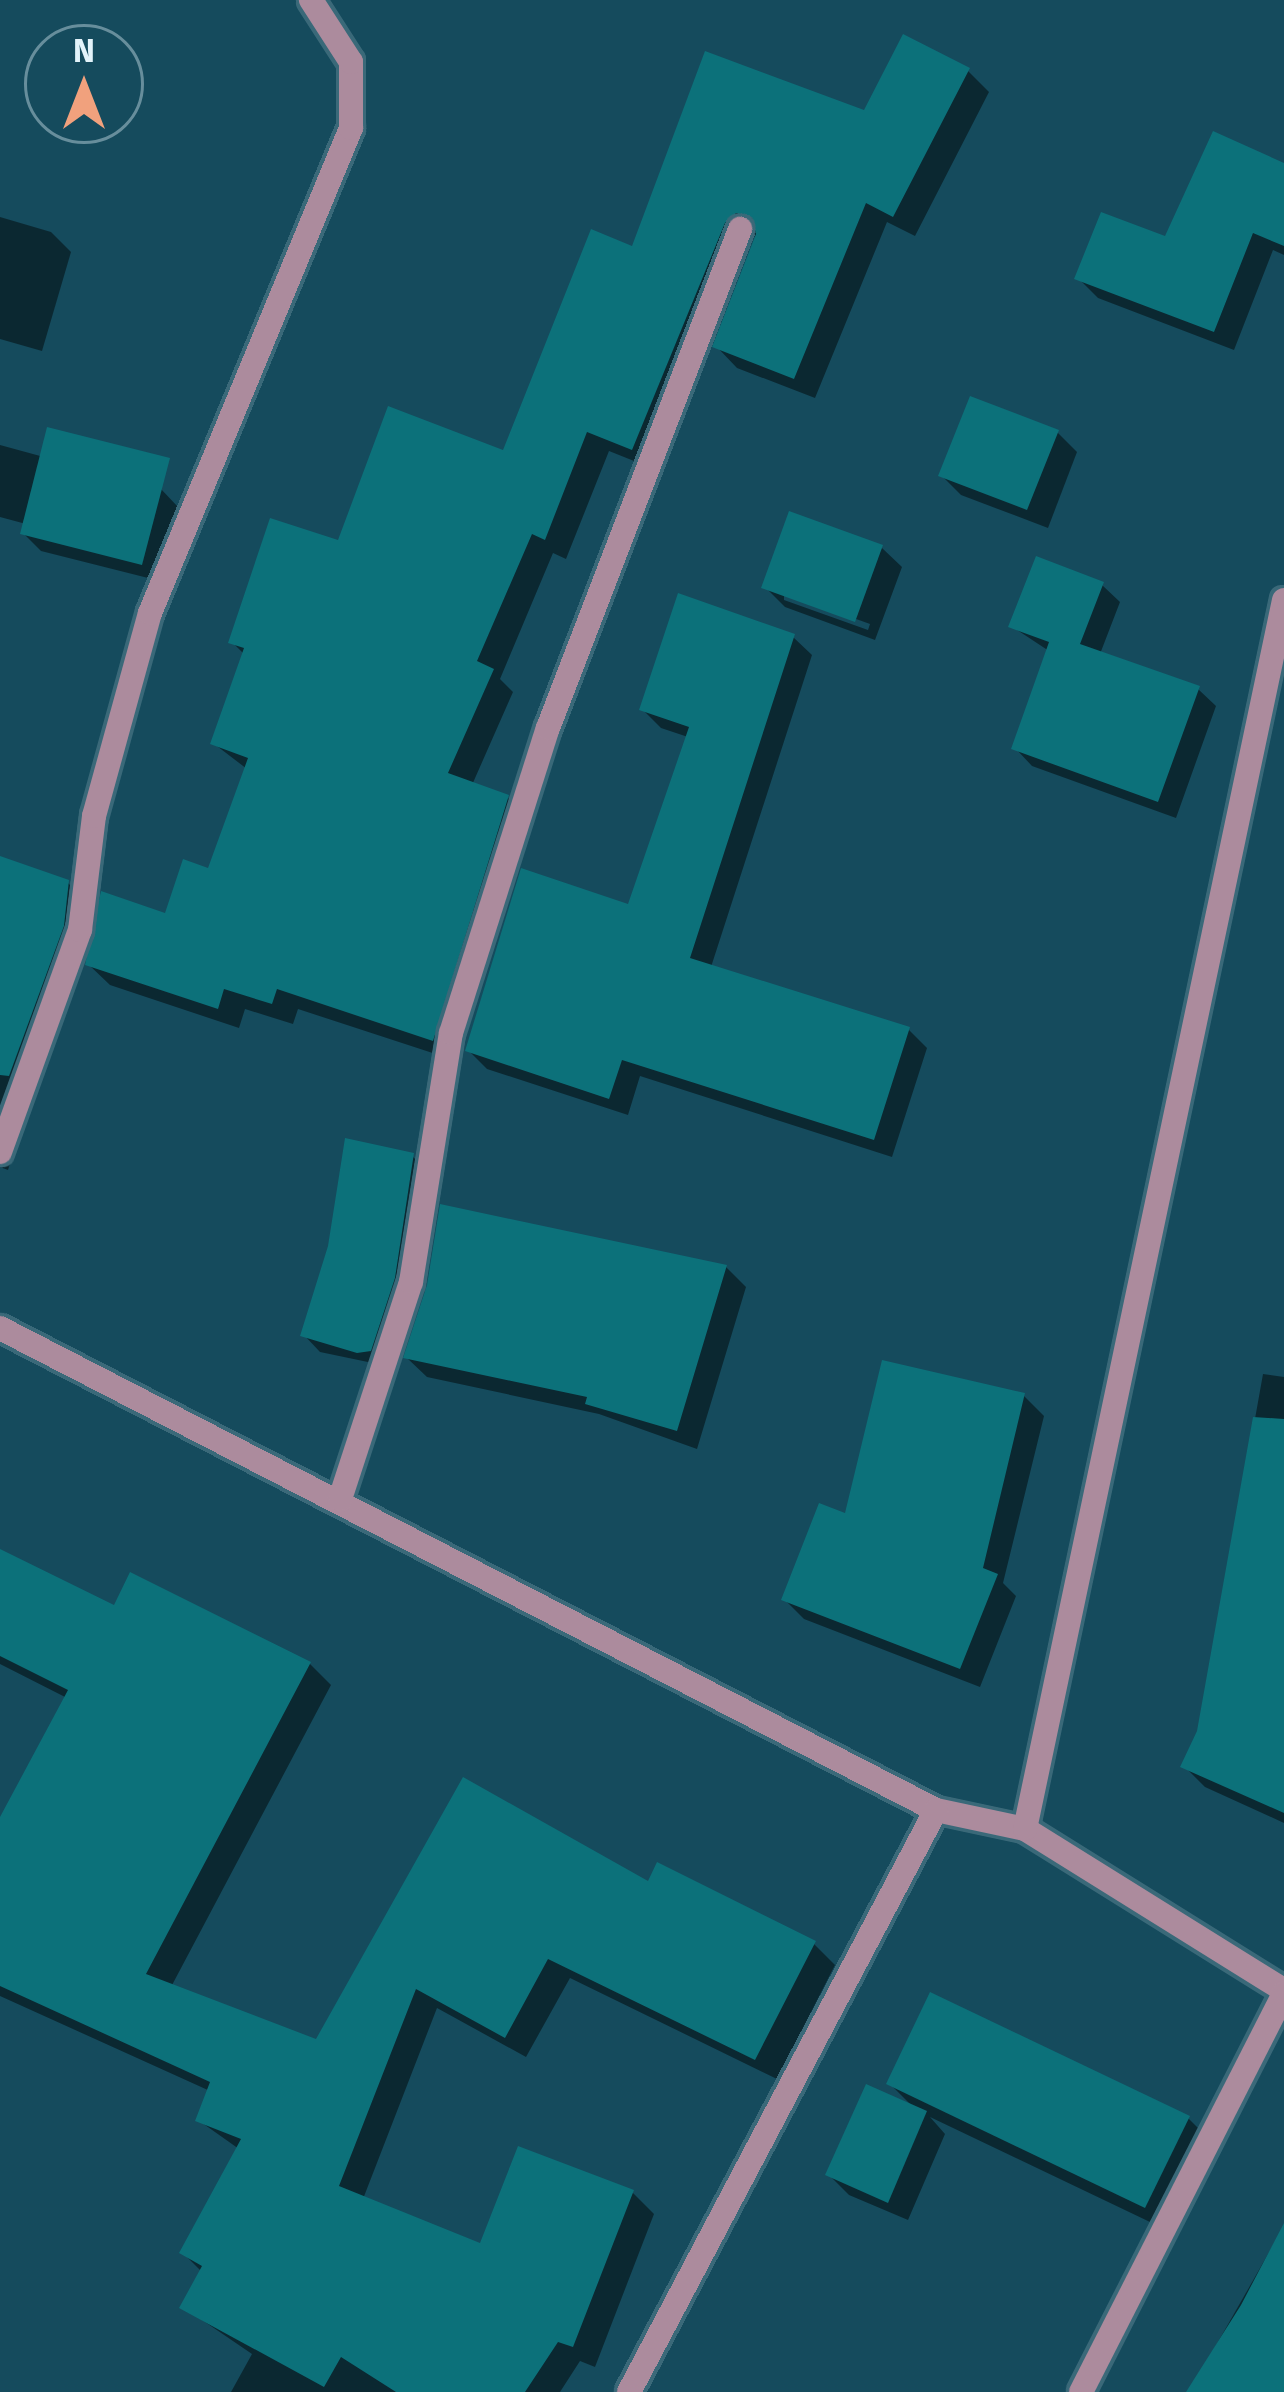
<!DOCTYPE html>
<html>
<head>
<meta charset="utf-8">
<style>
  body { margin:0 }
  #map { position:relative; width:1284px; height:2392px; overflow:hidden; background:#154b5d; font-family:"Fira Sans",sans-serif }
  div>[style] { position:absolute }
  .shadow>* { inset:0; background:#0007 }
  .building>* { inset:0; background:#0c717a }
  .roads { filter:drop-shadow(3px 0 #3a6979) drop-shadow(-3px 0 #3a6979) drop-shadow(0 3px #3a6979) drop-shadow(0 -3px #3a6979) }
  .minor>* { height:24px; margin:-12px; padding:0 12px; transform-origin:12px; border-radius:12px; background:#ac8b9d }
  span { translate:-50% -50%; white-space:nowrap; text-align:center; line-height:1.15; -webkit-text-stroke:12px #154b5d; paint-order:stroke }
  .north { position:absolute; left:24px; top:24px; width:120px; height:120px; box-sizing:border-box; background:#154b5d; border:3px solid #678e9c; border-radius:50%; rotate:0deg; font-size:33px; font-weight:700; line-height:48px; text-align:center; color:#e2f3fa }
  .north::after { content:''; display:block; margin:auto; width:42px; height:54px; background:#f1a17d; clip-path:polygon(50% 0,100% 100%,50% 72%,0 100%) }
</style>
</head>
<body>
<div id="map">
  <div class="shadow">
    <i style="clip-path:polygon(968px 71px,989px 92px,915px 236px,887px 222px,815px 398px,737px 368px,716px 346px,760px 232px,745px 244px,654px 469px,609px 451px,566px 559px,553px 553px,500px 679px,513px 692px,472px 785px,508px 798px,529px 819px,454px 1060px,298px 1009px,293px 1024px,245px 1009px,239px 1028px,110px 985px,88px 964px,167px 917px,210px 872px,247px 769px,213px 743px,245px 655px,232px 642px,340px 544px,505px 454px,634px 250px,865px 114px)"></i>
    <i style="clip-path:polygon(1284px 166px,1284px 255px,1273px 250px,1234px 350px,1098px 298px,1078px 278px,1167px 240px)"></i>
    <i style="clip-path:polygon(0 217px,51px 232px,71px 252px,42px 351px,0 339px)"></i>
    <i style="clip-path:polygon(1057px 432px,1077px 452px,1048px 528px,961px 495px,941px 475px)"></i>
    <i style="clip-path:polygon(0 445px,161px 489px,178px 507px,160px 581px,41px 551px,23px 533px,26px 524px,0 517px)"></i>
    <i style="clip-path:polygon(evenodd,882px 548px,902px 567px,875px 640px,785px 607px,765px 587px,882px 548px,784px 593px,870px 624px,868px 630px,784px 600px,784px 593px)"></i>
    <i style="clip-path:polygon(1102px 585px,1120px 602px,1100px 654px,1198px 689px,1216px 706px,1176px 818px,1032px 766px,1015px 748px,1049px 651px,1011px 626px)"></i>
    <i style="clip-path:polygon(793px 637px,812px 655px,711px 967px,908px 1029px,927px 1048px,892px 1157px,640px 1076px,628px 1115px,487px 1069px,468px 1050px,630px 908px,688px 737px,661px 728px,642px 709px)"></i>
    <i style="clip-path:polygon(0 860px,68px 883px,92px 908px,8px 1170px,0 1167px)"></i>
    <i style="clip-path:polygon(412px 1156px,429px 1172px,387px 1366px,320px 1352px,304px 1335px)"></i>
    <i style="clip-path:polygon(726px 1267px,746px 1287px,697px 1449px,599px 1414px,427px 1377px,407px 1358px)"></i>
    <i style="clip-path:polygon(1263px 1374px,1284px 1377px,1284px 1823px,1205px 1787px,1184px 1766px,1199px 1732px)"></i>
    <i style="clip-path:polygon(1024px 1396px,1044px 1416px,1003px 1583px,1016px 1596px,980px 1687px,804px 1619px,784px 1599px)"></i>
    <i style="clip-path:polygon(0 1552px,115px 1609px,310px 1664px,331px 1685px,171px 1987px,317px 2043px,464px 1781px,649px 1885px,814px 1944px,835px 1965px,777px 2079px,570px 1978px,526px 2057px,437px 2008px,363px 2199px,481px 2247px,633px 2193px,654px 2214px,595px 2367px,580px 2361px,560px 2392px,231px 2392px,252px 2354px,183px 2307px,202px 2272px,183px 2253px,239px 2149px,198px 2120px,210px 2091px,0 1996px,0 1823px,67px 1698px,0 1664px)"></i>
    <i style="clip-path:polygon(889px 2083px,1188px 2118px,1216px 2146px,1173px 2233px,930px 2117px,945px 2134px,908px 2220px,849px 2195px,829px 2175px,914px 2108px)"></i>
    <i style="clip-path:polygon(1284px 2226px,1284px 2392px,1213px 2392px,1198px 2377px)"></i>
  </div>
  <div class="building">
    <i style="clip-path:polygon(903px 34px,970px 68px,893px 217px,866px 203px,794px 379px,712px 347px,756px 234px,752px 218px,736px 213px,725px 223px,632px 450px,587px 432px,545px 540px,532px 534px,477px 661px,494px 669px,448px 773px,509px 795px,433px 1041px,277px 989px,272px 1004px,224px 989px,218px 1009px,85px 965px,101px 891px,165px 913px,183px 859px,208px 868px,248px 758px,210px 744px,244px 648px,228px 643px,270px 518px,338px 540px,388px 406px,503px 450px,591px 229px,632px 246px,705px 51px,864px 110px)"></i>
    <i style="clip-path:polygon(1213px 131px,1284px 163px,1284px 246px,1253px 233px,1214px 332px,1074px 279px,1101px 212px,1165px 236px)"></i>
    <i style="clip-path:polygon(970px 396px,1059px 430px,1027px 510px,938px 476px)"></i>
    <i style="clip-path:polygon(47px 427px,170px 458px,142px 565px,20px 534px)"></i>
    <i style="clip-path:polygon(789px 511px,883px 545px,855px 622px,761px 588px)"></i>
    <i style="clip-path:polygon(1036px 556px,1104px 582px,1080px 644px,1200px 686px,1158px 802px,1011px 749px,1049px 642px,1008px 627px)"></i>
    <i style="clip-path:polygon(678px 593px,795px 634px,690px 958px,910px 1027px,874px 1140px,622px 1060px,609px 1099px,465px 1051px,521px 868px,628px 904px,689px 727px,639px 710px)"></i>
    <i style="clip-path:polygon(0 856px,69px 880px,64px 926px,9px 1076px,0 1075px)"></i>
    <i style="clip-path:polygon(345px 1138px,414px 1153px,395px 1278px,371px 1351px,357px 1353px,300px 1336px,328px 1246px)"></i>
    <i style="clip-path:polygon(440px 1204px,727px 1265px,677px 1431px,585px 1404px,587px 1397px,403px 1358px,427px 1285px)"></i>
    <i style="clip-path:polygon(882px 1360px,1025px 1393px,983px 1568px,998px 1574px,960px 1669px,781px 1600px,819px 1503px,845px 1513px)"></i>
    <i style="clip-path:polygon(1253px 1417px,1284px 1419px,1284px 1813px,1180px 1767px,1197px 1731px)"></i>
    <i style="clip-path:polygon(0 1549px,114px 1605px,130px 1572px,311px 1662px,146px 1974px,316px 2039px,463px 1777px,648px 1881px,657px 1862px,816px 1941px,755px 2060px,548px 1959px,505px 2038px,416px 1989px,339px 2186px,480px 2243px,518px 2146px,634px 2190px,573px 2347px,558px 2342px,525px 2392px,396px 2392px,341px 2357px,324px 2387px,179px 2308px,202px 2266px,179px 2253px,241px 2139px,195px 2121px,210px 2082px,0 1986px,0 1817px,68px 1690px,0 1656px)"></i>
    <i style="clip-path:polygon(930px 1992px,1190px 2116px,1145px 2208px,886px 2084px)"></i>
    <i style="clip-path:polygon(866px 2084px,927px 2111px,888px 2203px,825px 2175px)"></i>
    <i style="clip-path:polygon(1284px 2223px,1284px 2392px,1186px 2392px,1241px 2305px)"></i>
  </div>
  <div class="roads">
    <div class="minor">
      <i style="left:0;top:1152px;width:236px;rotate:-70.2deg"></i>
      <i style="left:80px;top:930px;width:115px;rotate:-83deg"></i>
      <i style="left:94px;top:816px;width:211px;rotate:-74.6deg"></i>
      <i style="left:150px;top:613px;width:525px;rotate:-67.49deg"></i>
      <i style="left:351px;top:128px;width:66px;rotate:-90deg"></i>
      <i style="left:351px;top:62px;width:74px;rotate:-122.8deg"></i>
      <i style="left:0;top:1328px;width:1053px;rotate:27.25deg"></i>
      <i style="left:936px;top:1810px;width:91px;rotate:12.1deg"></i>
      <i style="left:1025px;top:1829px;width:305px;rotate:31.9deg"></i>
      <i style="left:340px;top:1499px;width:228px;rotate:-71.9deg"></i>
      <i style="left:411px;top:1282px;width:252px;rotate:-80.9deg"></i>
      <i style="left:451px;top:1033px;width:320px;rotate:-72.4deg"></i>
      <i style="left:548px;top:728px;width:535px;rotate:-68.95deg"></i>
      <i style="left:1025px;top:1829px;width:1256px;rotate:-78.1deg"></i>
      <i style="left:629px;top:2392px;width:658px;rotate:-62.19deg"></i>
      <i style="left:1081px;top:2392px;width:448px;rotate:-63deg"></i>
    </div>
  </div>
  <div class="north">N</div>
</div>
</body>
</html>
